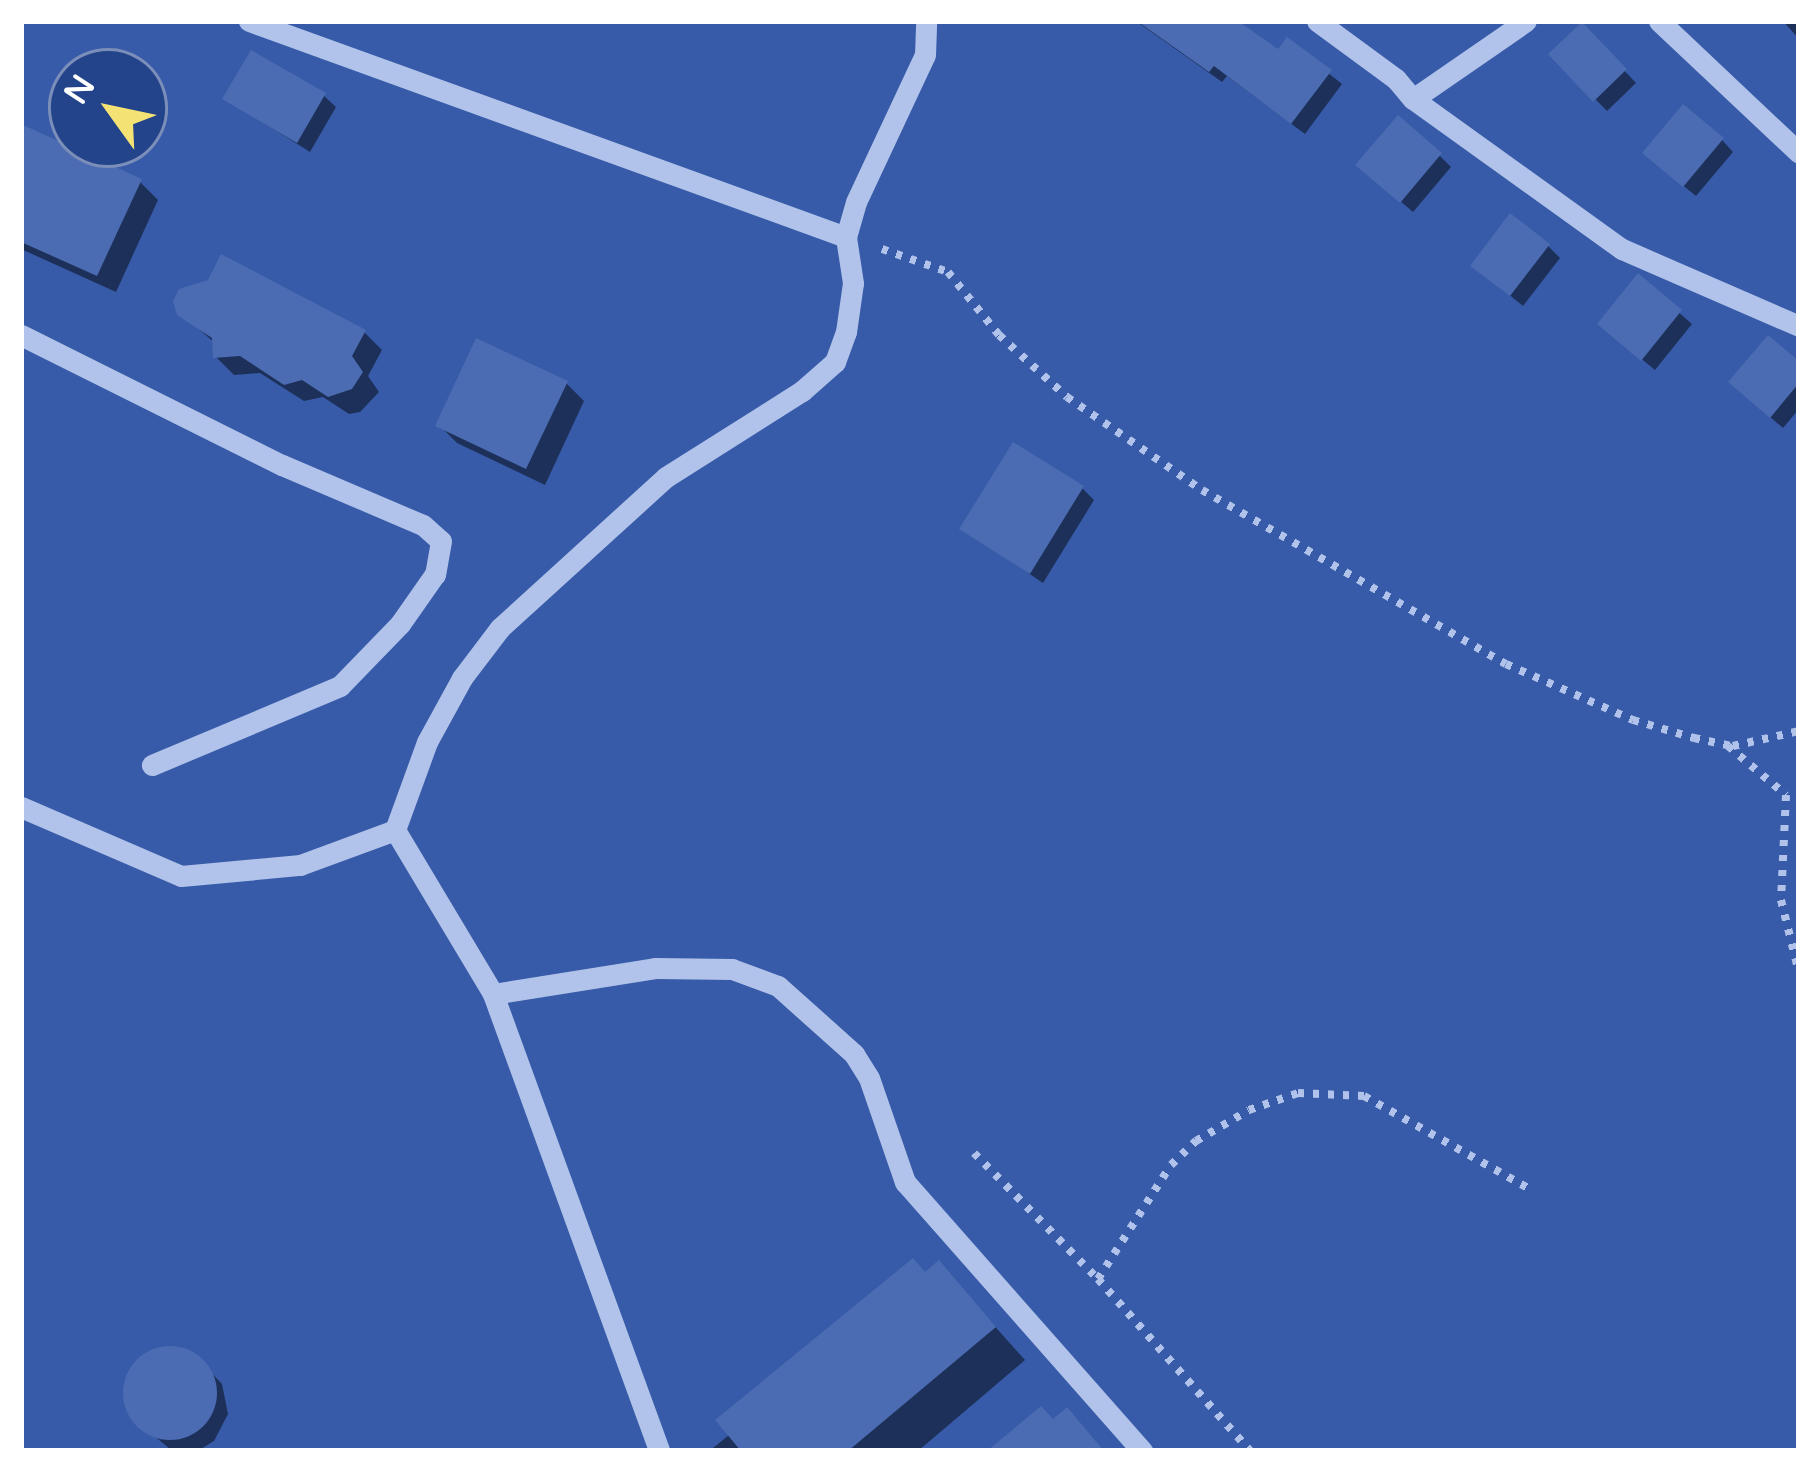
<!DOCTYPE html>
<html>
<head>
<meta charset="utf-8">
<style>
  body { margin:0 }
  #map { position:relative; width:1820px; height:1472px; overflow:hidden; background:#23438b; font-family:"Varela Round",sans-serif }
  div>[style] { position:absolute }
  .green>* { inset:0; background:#375ba8 }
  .shadow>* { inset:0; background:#0007 }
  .building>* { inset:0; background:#4b6cb2 }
  .round { border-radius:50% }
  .path>* { height:8px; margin-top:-4px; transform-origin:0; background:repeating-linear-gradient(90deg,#b1c3ea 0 6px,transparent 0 15px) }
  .minor>* { height:21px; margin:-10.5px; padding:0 10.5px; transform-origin:10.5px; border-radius:10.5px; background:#b1c3ea }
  span { translate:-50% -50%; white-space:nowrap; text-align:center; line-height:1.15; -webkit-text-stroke:12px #23438b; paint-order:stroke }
  .frame { position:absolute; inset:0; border:24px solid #fff; pointer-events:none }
  .north { position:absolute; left:48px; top:48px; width:120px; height:120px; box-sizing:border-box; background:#23438b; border:3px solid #7b8eb9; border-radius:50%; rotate:303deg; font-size:33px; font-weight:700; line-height:48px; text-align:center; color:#fff }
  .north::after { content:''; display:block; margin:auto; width:42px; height:54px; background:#f5e274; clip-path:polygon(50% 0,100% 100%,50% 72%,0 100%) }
</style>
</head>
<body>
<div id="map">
  <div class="green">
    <i style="clip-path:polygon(evenodd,21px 21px,1799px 21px,1799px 1451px,21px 1451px,21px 21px,72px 72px,144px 72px,144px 144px,72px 144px,72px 72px)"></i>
  </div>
  <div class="shadow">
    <i style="clip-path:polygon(1136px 21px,1233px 21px,1279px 53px,1288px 41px,1342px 84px,1305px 134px,1227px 76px,1222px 82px)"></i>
    <i style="clip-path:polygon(1783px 21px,1799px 21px,1799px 39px)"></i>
    <i style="clip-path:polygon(1582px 26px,1636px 83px,1607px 111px,1552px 55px)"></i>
    <i style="clip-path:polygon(324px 96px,336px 107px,310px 152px,226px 99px)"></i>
    <i style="clip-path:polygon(21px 132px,140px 182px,158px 200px,116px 292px,21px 249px)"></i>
    <i style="clip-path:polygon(1722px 140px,1733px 152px,1696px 196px,1658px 165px)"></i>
    <i style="clip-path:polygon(1440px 156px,1451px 167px,1413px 212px,1371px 176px)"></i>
    <i style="clip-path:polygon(1548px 246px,1560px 258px,1523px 306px,1474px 266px)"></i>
    <i style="clip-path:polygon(1638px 277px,1692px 324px,1655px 370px,1612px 335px)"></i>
    <i style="clip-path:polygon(180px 313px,364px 332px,382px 350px,368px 376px,379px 392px,360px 412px,349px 414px,323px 397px,304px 401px,260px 373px,234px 375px,216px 357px,215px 343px)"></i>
    <i style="clip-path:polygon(1799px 365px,1799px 409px,1783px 428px,1743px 394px)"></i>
    <i style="clip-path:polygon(566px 383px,584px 401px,545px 485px,457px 443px,439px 425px)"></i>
    <i style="clip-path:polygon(1082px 488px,1094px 500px,1043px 583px,963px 529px)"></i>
    <i style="clip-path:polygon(939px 1264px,1025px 1360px,918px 1451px,713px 1448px)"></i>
    <i style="clip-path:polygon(173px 1349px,198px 1359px,222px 1384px,228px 1414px,214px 1441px,201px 1449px,171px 1450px,133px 1418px,125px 1389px,136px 1364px,159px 1350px)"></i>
  </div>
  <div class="building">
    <i style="clip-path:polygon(1137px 21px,1238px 21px,1278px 49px,1287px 37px,1332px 70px,1291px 124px,1214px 66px,1209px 72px)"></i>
    <i style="clip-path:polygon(1582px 22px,1627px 69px,1593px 102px,1548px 54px)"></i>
    <i style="clip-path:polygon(251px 50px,326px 93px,297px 143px,222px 99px)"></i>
    <i style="clip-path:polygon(1683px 104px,1724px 138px,1683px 187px,1642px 153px)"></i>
    <i style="clip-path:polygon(1398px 115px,1442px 153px,1400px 203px,1355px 165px)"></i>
    <i style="clip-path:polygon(21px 124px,142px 179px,97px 276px,21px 242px)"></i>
    <i style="clip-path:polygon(1510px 213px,1550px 244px,1510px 296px,1470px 266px)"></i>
    <i style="clip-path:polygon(221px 254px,366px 330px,352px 356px,363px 372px,352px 389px,328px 397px,302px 380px,284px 385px,240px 356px,213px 358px,212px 338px,177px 315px,173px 301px,179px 289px,208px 280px)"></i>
    <i style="clip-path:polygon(1638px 273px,1682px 310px,1641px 361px,1597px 324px)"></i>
    <i style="clip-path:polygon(1768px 335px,1799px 361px,1799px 383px,1770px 418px,1728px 382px)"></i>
    <i style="clip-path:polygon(476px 338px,568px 381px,526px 469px,435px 426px)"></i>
    <i style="clip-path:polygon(1013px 442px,1084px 486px,1030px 574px,959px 529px)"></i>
    <i style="clip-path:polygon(913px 1258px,925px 1272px,939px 1260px,996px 1327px,848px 1451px,741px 1451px,715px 1420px)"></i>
    <i class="round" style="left:123px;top:1346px;width:94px;height:94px"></i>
    <i style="clip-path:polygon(1041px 1406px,1053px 1419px,1067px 1407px,1104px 1451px,987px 1451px)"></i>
  </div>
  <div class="path">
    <i style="left:882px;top:249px;width:70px;rotate:19.2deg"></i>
    <i style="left:948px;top:272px;width:81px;rotate:51deg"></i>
    <i style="left:999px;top:335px;width:92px;rotate:42.4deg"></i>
    <i style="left:1067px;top:397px;width:164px;rotate:34.6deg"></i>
    <i style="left:1202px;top:490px;width:350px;rotate:29.8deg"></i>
    <i style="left:1506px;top:664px;width:139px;rotate:23.8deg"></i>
    <i style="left:1633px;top:720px;width:64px;rotate:16.4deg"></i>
    <i style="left:1694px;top:738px;width:40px;rotate:12deg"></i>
    <i style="left:1733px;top:746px;width:68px;rotate:-12.8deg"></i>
    <i style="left:1728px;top:746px;width:76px;rotate:40.2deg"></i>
    <i style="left:1786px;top:795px;width:105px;rotate:92.7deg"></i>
    <i style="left:1781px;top:900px;width:75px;rotate:76.1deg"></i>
    <i style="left:974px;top:1153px;width:177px;rotate:45.5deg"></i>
    <i style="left:1098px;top:1279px;width:230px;rotate:48.5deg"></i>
    <i style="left:1098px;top:1279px;width:135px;rotate:-57.4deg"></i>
    <i style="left:1171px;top:1165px;width:35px;rotate:-44deg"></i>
    <i style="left:1196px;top:1141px;width:61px;rotate:-30.3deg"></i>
    <i style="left:1249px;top:1110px;width:52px;rotate:-19.1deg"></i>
    <i style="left:1298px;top:1093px;width:66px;rotate:2.6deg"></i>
    <i style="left:1364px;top:1096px;width:188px;rotate:29.3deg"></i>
  </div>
  <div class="minor">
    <i style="left:249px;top:21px;width:635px;rotate:19.89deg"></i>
    <i style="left:1317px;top:21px;width:98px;rotate:36.3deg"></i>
    <i style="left:1396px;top:79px;width:26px;rotate:50deg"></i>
    <i style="left:1413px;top:99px;width:257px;rotate:35.7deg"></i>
    <i style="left:1622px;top:249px;width:193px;rotate:23.5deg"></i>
    <i style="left:1659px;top:21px;width:192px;rotate:43.3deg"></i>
    <i style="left:1413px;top:99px;width:137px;rotate:-34.6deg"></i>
    <i style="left:21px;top:335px;width:292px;rotate:26.5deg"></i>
    <i style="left:282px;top:465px;width:153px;rotate:23.1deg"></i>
    <i style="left:423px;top:525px;width:24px;rotate:42deg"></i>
    <i style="left:441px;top:541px;width:34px;rotate:100deg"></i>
    <i style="left:435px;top:574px;width:61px;rotate:125deg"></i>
    <i style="left:400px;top:624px;width:86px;rotate:134.1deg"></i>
    <i style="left:340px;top:686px;width:204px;rotate:157.2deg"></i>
    <i style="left:21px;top:807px;width:174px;rotate:23.3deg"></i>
    <i style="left:181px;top:876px;width:120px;rotate:-5.3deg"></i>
    <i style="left:300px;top:865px;width:101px;rotate:-20.2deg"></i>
    <i style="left:395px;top:830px;width:94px;rotate:-70deg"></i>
    <i style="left:427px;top:742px;width:73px;rotate:-61.3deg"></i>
    <i style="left:462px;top:678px;width:63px;rotate:-52.8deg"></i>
    <i style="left:500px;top:628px;width:224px;rotate:-42.3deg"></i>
    <i style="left:666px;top:477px;width:161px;rotate:-32.3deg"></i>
    <i style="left:802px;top:391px;width:44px;rotate:-41.3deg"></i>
    <i style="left:835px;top:362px;width:32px;rotate:-70deg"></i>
    <i style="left:846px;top:332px;width:49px;rotate:-81.9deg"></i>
    <i style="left:853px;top:283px;width:47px;rotate:-98.7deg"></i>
    <i style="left:846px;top:237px;width:36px;rotate:-74deg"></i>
    <i style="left:856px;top:202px;width:162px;rotate:-64.9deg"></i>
    <i style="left:925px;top:55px;width:34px;rotate:-88deg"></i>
    <i style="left:395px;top:830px;width:191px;rotate:59.1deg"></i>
    <i style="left:493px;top:994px;width:486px;rotate:70deg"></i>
    <i style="left:493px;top:994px;width:164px;rotate:-9.1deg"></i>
    <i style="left:655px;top:968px;width:77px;rotate:0.7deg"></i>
    <i style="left:732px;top:969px;width:49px;rotate:20.3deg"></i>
    <i style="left:778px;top:986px;width:102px;rotate:41.8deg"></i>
    <i style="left:854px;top:1054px;width:28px;rotate:58deg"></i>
    <i style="left:869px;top:1078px;width:110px;rotate:70.9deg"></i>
    <i style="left:905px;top:1182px;width:359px;rotate:48.6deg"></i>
  </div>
  <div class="frame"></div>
  <div class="north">N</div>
</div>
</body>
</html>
